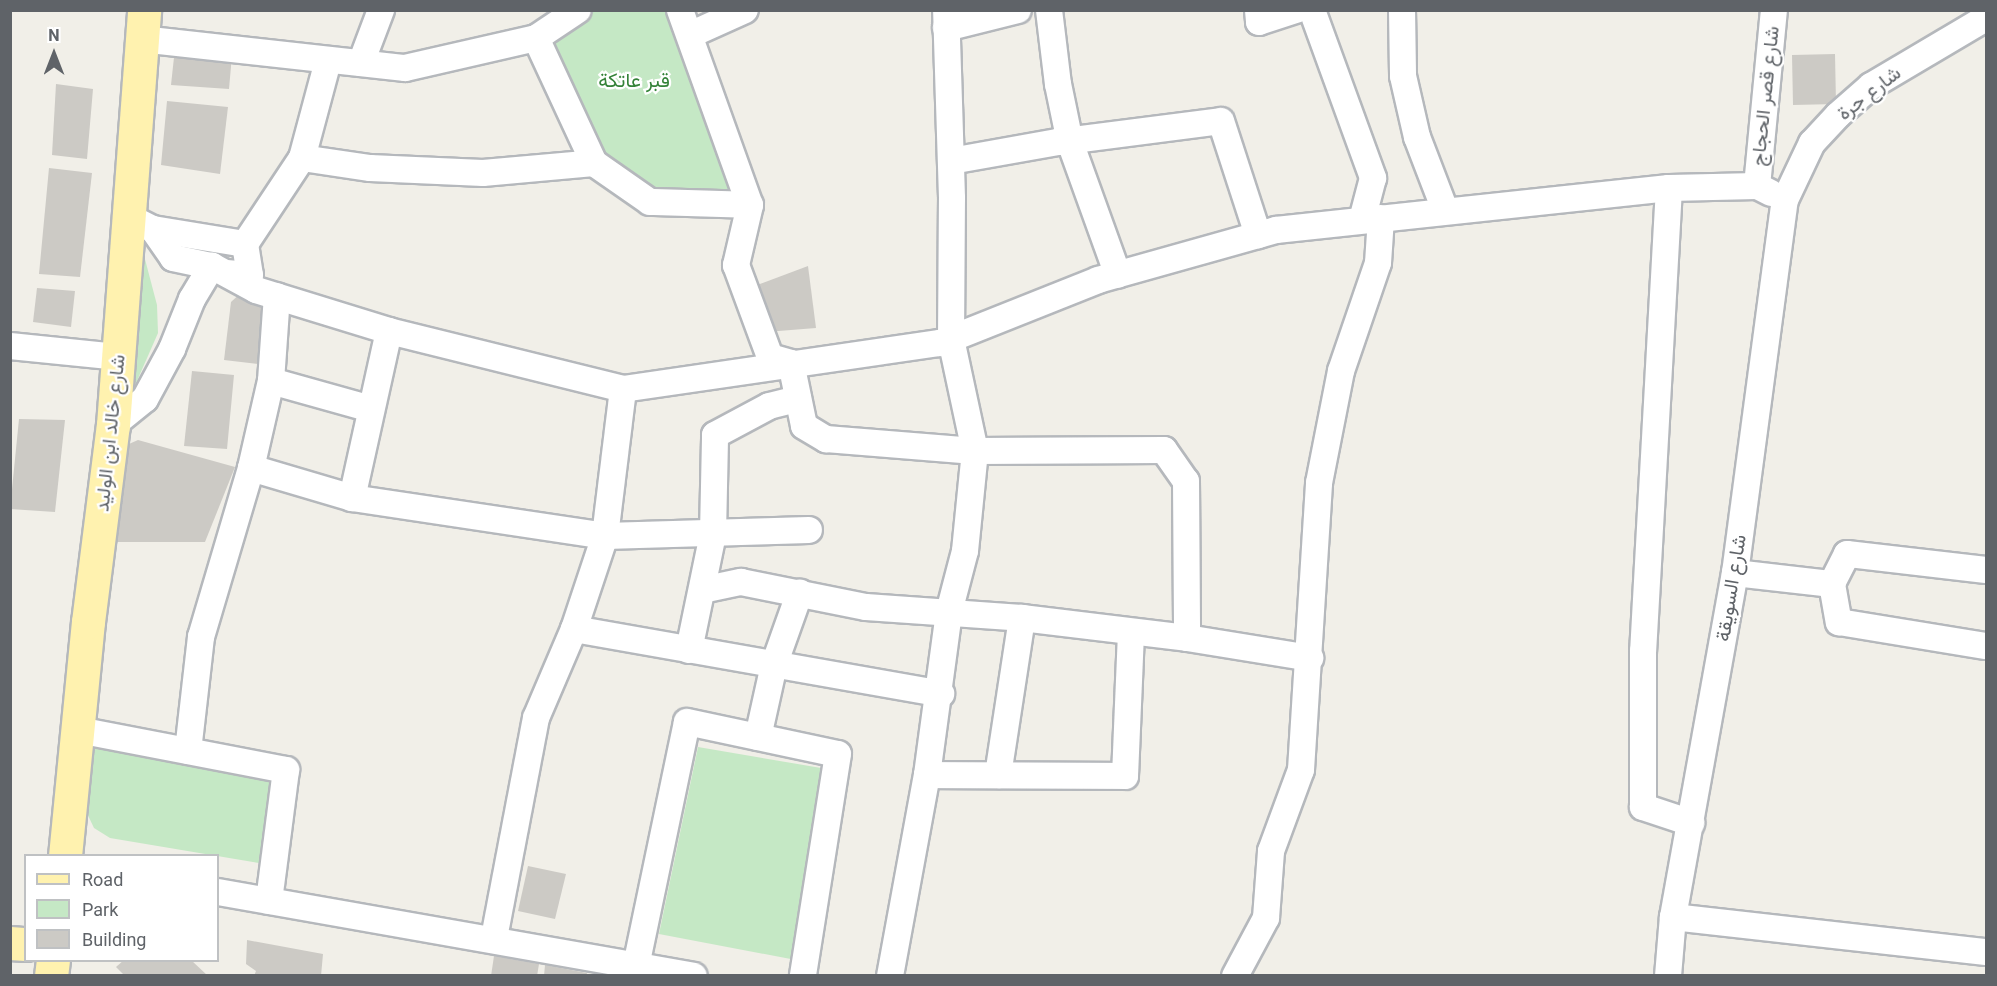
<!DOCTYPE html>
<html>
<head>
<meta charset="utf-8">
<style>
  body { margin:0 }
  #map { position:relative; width:1997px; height:986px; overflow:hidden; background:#f1efe8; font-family:Roboto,Vazirmatn,sans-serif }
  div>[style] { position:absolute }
  .green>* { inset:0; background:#c5e8c5 }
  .building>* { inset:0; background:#cccac5 }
  .roads { filter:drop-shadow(2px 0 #b5b8bc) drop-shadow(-2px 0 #b5b8bc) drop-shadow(0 2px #b5b8bc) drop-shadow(0 -2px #b5b8bc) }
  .minor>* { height:26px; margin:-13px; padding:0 13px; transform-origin:13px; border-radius:13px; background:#fff }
  .major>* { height:33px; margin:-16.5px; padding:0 16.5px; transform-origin:16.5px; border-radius:16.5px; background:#fff2af }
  span { translate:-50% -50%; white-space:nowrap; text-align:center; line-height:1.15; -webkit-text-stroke:4.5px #fff; paint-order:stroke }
  .park-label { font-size:20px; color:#348238 }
  .street-label { font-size:20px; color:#5f6368 }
  .frame { position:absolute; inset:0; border:12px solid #5f6368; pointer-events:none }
  .legend { position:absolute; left:24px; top:854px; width:195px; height:108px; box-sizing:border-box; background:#fff; border:2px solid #bfc1c3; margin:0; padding:8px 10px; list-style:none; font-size:18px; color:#5f6368 }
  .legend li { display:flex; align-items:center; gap:12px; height:30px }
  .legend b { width:30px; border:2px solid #bfc1c3 }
  .north { position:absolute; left:24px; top:24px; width:60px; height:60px; -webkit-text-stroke:4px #fff; paint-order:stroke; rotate:0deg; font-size:16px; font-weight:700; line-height:24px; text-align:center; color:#5f6368 }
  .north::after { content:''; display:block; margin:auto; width:21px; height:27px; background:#5f6368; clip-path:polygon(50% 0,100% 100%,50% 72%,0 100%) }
</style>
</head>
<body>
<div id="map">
  <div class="green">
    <i style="clip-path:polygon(578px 11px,679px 11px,745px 205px,650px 202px,594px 163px,539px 36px)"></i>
    <i style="clip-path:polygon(141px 244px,157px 305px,158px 333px,133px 390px,114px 409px)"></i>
    <i style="clip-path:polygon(94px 746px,271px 776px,259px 863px,110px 838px,94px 828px,84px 807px)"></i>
    <i style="clip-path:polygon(698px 747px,821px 768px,796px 960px,659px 934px)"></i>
  </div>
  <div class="building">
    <i style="clip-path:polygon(175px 48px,232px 55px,229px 89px,171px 85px)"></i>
    <i style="clip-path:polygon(1835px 54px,1836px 104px,1793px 105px,1792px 55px)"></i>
    <i style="clip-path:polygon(56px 84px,93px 89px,87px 159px,52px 155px)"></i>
    <i style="clip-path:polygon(167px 101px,228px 107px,220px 174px,161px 165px)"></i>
    <i style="clip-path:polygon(49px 168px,92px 173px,80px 277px,39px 274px)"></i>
    <i style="clip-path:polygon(808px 266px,816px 328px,766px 332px,757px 285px)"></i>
    <i style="clip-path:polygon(37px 288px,75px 291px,71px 327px,33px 322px)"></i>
    <i style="clip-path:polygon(243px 291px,271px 299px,266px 365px,224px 360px,231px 302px)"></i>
    <i style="clip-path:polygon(192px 371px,234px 375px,227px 449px,184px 446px)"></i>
    <i style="clip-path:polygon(19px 419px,65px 420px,55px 512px,10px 509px)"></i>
    <i style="clip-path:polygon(138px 440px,235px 467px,205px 542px,101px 542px,113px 451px)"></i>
    <i style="clip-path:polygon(528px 866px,566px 874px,555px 919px,518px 911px)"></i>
    <i style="clip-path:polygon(247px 940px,323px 954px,321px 976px,254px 976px,256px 971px,246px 964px)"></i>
    <i style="clip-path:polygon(494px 956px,539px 964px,537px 976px,491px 976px)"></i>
    <i style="clip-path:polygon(124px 960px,191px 960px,208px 976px,125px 976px,116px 967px)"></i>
    <i style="clip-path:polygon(545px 965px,587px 973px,586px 976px,544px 976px)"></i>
  </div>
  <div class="roads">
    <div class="minor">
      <i style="left:680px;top:10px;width:207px;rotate:70.3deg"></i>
      <i style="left:750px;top:205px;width:62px;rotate:103.1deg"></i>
      <i style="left:736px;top:265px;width:98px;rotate:69.7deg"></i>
      <i style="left:770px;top:357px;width:22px;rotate:16deg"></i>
      <i style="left:791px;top:363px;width:64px;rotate:78.3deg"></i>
      <i style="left:804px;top:426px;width:26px;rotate:31deg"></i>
      <i style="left:826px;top:439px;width:149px;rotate:4.6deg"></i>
      <i style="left:975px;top:451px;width:189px;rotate:-0.3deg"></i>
      <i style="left:1164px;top:450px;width:38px;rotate:55deg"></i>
      <i style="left:1186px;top:481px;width:157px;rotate:89.6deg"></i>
      <i style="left:1049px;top:10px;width:75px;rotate:83.1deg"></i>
      <i style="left:1058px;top:84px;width:59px;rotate:78.3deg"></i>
      <i style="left:1070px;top:142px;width:141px;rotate:70.2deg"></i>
      <i style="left:1258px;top:10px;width:12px;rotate:85deg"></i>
      <i style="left:1259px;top:22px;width:38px;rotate:-18deg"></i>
      <i style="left:1312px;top:10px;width:179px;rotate:70deg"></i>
      <i style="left:1373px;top:178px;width:43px;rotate:104.7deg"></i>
      <i style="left:1402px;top:10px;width:66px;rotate:89.1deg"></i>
      <i style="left:1403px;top:76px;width:63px;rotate:77.1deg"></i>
      <i style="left:1417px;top:137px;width:78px;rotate:69deg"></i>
      <i style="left:946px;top:28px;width:74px;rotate:-14deg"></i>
      <i style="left:692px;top:34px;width:58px;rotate:-24.4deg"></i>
      <i style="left:536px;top:38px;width:138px;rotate:65.1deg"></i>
      <i style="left:594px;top:163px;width:68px;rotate:34.9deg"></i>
      <i style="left:650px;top:202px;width:100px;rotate:1.7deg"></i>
      <i style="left:141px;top:39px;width:266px;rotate:6.3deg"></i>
      <i style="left:405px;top:68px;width:134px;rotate:-12.9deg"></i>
      <i style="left:536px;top:38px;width:50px;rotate:-33.7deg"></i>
      <i style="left:361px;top:63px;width:57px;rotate:-69.3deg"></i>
      <i style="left:302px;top:158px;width:69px;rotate:8.4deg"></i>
      <i style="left:370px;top:168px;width:113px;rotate:2.5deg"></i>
      <i style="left:483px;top:173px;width:111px;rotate:-5.1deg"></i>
      <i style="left:951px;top:161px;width:109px;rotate:-10.1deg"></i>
      <i style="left:1058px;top:142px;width:164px;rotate:-7.3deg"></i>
      <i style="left:1221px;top:121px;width:120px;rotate:72deg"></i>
      <i style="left:1669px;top:188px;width:464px;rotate:93.2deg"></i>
      <i style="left:1643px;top:651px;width:156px;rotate:90deg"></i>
      <i style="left:1643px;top:807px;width:51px;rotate:18.4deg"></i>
      <i style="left:1771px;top:193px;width:16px;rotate:-153deg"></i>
      <i style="left:1757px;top:186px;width:177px;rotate:-84.5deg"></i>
      <i style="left:131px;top:218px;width:25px;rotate:27deg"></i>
      <i style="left:153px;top:229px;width:35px;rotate:55deg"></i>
      <i style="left:173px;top:258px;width:40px;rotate:12deg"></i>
      <i style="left:212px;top:266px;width:50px;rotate:28.6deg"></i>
      <i style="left:256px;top:290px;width:139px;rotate:17.1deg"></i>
      <i style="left:389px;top:331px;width:241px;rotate:13.9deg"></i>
      <i style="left:623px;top:389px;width:320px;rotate:-8.3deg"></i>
      <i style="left:940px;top:343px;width:170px;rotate:-21.7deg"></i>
      <i style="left:1098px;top:280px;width:185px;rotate:-15.7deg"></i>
      <i style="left:1276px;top:230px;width:395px;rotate:-6.1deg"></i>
      <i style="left:1669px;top:188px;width:88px;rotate:-1.3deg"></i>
      <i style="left:153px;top:229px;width:93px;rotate:9.3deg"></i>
      <i style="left:245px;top:244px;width:31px;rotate:81deg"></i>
      <i style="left:250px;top:275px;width:21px;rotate:-175deg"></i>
      <i style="left:245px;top:244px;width:103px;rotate:-56.5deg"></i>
      <i style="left:302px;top:158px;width:100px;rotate:-75deg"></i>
      <i style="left:10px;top:346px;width:110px;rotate:5.8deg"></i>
      <i style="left:271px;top:381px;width:104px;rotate:15.6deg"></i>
      <i style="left:113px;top:425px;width:41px;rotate:-39.1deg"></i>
      <i style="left:145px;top:399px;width:57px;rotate:-61.6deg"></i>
      <i style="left:172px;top:349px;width:54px;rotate:-68.2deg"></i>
      <i style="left:192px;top:299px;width:39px;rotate:-59deg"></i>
      <i style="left:251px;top:468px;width:105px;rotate:16.5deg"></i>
      <i style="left:352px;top:498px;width:256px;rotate:8.5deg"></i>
      <i style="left:605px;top:536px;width:204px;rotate:-1.7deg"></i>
      <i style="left:352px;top:498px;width:171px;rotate:-77.5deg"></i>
      <i style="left:1986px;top:570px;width:140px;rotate:-173.4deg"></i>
      <i style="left:1847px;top:554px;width:34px;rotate:117deg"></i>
      <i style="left:1832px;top:584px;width:39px;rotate:80deg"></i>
      <i style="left:1839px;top:622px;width:149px;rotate:9.3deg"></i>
      <i style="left:1735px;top:573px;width:98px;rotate:6.5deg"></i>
      <i style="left:702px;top:590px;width:40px;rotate:-12deg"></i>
      <i style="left:741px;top:582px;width:127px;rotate:11.3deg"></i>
      <i style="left:866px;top:607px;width:156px;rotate:4deg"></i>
      <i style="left:1022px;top:618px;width:166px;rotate:6.9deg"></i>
      <i style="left:1187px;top:638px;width:125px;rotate:9.2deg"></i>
      <i style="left:574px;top:629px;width:373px;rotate:10deg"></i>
      <i style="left:689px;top:650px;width:118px;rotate:-78.3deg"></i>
      <i style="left:713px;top:534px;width:99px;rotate:-88.8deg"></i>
      <i style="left:715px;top:435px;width:61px;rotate:-28.2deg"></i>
      <i style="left:769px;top:406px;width:30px;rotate:-14deg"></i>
      <i style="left:78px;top:730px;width:212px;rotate:10.9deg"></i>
      <i style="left:286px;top:770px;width:132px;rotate:97.4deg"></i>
      <i style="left:758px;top:737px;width:74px;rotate:-77.5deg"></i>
      <i style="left:774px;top:665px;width:77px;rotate:-70.4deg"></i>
      <i style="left:188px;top:751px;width:115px;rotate:-83.5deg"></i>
      <i style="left:201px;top:637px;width:176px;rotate:-73.5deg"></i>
      <i style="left:251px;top:468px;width:89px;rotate:-77.1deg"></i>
      <i style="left:271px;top:381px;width:85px;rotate:-86deg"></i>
      <i style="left:927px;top:775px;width:198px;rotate:0.3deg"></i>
      <i style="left:1125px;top:776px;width:143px;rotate:-87.6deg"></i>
      <i style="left:998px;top:775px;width:159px;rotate:-81.3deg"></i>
      <i style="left:218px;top:892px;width:483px;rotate:10deg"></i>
      <i style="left:1673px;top:917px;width:315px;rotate:6.4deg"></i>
      <i style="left:494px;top:938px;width:224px;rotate:-79.2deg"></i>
      <i style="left:536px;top:718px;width:97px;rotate:-66.9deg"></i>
      <i style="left:574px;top:629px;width:98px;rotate:-71.6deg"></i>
      <i style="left:605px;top:536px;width:148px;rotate:-83deg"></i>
      <i style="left:636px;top:966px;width:249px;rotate:-78.2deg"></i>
      <i style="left:687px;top:722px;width:154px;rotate:12deg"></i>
      <i style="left:838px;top:754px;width:225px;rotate:99deg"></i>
      <i style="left:890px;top:976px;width:204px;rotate:-79.6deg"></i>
      <i style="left:927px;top:775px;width:164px;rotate:-82.3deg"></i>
      <i style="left:949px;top:612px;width:63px;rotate:-75.3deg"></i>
      <i style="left:965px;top:551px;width:100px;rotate:-84.3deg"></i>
      <i style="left:975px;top:451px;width:115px;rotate:-102.1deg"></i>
      <i style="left:951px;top:339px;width:141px;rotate:-89.6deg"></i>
      <i style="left:952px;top:198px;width:188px;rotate:-91.8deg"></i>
      <i style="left:1235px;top:976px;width:66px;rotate:-61.9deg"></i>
      <i style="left:1266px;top:918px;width:67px;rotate:-85.7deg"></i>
      <i style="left:1271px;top:851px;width:86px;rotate:-69.7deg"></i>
      <i style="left:1301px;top:770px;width:288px;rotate:-86.4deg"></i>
      <i style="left:1319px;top:483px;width:114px;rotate:-78.9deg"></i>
      <i style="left:1341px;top:371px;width:114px;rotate:-71.1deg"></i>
      <i style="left:1378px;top:263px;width:45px;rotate:-86.2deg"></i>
      <i style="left:1668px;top:976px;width:59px;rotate:-85.2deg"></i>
      <i style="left:1673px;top:917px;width:350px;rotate:-79.8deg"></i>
      <i style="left:1735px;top:573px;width:376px;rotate:-82.4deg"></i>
      <i style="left:1785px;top:200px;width:63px;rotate:-64.7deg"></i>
      <i style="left:1812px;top:143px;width:38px;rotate:-47deg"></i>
      <i style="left:1838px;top:115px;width:44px;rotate:-41.3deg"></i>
      <i style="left:1871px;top:86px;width:134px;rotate:-30.6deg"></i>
    </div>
    <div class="major">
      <i style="left:65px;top:856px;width:235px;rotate:-84.4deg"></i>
      <i style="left:88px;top:622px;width:199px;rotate:-82.8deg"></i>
      <i style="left:113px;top:425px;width:416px;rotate:-85.7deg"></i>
      <i style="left:10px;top:943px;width:16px;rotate:4deg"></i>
      <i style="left:51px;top:976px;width:16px;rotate:-83deg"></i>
    </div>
  </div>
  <div class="park-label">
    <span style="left:634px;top:80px">قبر عاتكة</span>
  </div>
  <div class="street-label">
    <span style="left:1869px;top:93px;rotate:-38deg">شارع جرة</span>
    <span style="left:1765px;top:96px;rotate:-84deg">شارع قصر الحجاج</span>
    <span style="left:110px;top:433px;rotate:-84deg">شارع خالد ابن الوليد</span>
    <span style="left:1731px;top:588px;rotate:-81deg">شارع السويقة</span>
  </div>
  <div class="frame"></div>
  <ul class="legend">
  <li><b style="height:8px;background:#fff2af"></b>Road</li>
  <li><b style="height:16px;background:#c5e8c5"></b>Park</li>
  <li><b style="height:16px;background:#cccac5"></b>Building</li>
  </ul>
  <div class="north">N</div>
</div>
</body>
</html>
